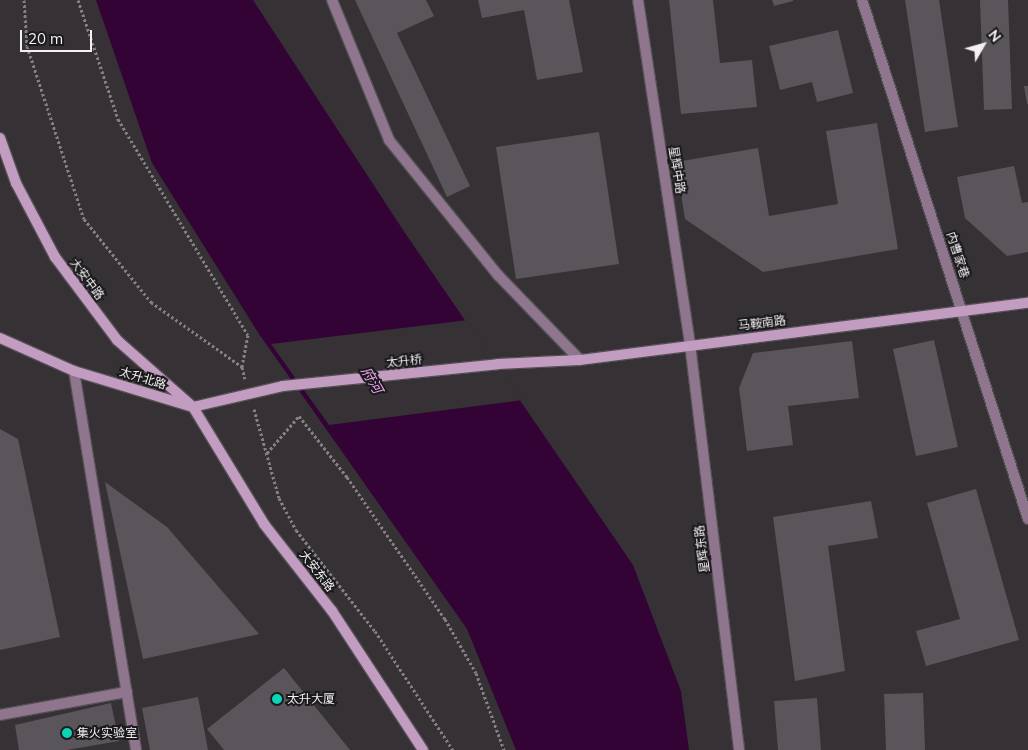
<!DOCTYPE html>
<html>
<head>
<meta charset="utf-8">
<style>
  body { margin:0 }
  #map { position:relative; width:1028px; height:750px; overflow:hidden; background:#353135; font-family:Mulish,"Noto Sans SC",sans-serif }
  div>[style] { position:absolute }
  .water>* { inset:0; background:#340336 }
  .pier>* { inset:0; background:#353135 }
  .building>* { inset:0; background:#5a555a }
  .path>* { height:3px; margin-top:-1.5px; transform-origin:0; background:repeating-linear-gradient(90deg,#848083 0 2.5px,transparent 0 5px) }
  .roads { filter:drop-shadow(1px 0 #534f53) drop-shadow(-1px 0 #534f53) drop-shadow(0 1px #534f53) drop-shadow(0 -1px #534f53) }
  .lane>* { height:10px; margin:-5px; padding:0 5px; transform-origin:5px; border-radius:5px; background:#8f768e }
  .street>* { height:10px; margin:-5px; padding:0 5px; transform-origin:5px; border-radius:5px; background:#8f768e }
  .secondary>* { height:10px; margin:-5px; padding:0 5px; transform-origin:5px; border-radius:5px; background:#c39cc2 }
  .dots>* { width:14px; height:14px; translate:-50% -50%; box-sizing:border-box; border:2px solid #1c1a1c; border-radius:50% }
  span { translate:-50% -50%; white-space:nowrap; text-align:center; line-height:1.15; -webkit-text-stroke:4px #1c1a1c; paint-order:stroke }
  .street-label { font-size:12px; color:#f3eff2 }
  .poi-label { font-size:12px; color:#f3eff2 }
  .left { translate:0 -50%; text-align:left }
  .water-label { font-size:14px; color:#efa4ef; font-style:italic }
  .north { position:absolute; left:958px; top:20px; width:50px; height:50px; -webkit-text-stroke:4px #1c1a1c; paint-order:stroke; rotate:52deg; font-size:14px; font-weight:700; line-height:20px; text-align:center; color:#f3eff2 }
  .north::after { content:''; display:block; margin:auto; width:18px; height:22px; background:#f3eff2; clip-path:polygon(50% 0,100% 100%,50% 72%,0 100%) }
  .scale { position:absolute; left:20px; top:30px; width:72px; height:22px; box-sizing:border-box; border:2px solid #f3eff2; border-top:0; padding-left:6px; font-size:15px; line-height:18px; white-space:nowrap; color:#f3eff2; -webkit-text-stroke:4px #1c1a1c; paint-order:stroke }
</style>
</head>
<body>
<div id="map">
  <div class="water">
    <i style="clip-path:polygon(96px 0,253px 0,403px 230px,633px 565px,681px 691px,689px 750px,516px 750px,467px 629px,259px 334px,152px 163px)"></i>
  </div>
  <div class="pier">
    <i style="clip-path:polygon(468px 320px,523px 400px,329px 425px,271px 344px)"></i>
  </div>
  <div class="building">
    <i style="clip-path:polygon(355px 0,426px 0,434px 16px,397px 33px,470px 186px,447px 197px)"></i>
    <i style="clip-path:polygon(478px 0,569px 0,583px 72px,537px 80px,524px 10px,482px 18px)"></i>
    <i style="clip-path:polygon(669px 0,713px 0,720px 63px,752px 60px,757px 107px,681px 114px)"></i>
    <i style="clip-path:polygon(772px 0,793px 0,793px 1px,774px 6px)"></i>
    <i style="clip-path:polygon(905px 0,939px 0,958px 127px,925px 132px)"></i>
    <i style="clip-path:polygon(980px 0,1008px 0,1012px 109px,984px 110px)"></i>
    <i style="clip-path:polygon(838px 30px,853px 93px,817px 102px,812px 82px,780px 90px,769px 46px)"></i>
    <i style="clip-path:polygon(1024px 86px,1028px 86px,1028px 104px,1027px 104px)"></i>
    <i style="clip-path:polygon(877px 123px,898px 249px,763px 272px,685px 219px,676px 162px,758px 148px,769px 216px,838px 204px,826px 131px)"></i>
    <i style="clip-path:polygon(599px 132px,619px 264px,516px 279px,496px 147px)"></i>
    <i style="clip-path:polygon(1014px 166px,1022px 203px,1028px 202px,1028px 252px,1007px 256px,965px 218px,957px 177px)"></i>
    <i style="clip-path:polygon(934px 340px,958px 447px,916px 456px,893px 349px)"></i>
    <i style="clip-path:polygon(852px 341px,859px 398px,788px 406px,793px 445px,747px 451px,739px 388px,753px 353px)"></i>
    <i style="clip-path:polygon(0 429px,18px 439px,60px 637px,0 650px)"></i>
    <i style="clip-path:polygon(105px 482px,167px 527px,259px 634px,143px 659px)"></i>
    <i style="clip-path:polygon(976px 489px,1019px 640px,926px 666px,916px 631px,960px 619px,927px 503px)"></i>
    <i style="clip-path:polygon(871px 501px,878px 538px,828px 546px,845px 671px,795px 681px,773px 517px)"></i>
    <i style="clip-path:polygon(284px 668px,350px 750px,224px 750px,207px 729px)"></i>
    <i style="clip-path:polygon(923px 693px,925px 750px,886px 750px,884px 694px)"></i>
    <i style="clip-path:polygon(198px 697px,208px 750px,150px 750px,142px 708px)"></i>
    <i style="clip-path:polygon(817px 698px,821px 750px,778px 750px,774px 701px)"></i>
    <i style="clip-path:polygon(111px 703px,119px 741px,67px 750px,19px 750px,15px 725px)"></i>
  </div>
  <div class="path">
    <i style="left:24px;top:0;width:46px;rotate:86.3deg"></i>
    <i style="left:27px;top:46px;width:182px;rotate:71.8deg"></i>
    <i style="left:84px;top:219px;width:107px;rotate:51.1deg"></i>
    <i style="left:151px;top:302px;width:112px;rotate:35.5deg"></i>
    <i style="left:242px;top:367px;width:12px;rotate:76deg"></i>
    <i style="left:78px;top:0;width:126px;rotate:71.4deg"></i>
    <i style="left:118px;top:119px;width:252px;rotate:59deg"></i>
    <i style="left:248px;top:335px;width:33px;rotate:101deg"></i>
    <i style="left:254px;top:409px;width:92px;rotate:74.3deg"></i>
    <i style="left:279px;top:498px;width:36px;rotate:62deg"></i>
    <i style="left:296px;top:530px;width:128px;rotate:52deg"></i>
    <i style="left:375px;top:631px;width:142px;rotate:56.8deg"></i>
    <i style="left:267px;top:453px;width:49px;rotate:-49.1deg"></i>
    <i style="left:299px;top:416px;width:78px;rotate:51.8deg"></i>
    <i style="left:347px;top:477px;width:173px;rotate:55.4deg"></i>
    <i style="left:445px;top:619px;width:62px;rotate:60.1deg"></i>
    <i style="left:476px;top:673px;width:82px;rotate:70deg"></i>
  </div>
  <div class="roads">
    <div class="lane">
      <i style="left:74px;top:371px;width:384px;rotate:80.7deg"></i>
      <i style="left:0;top:715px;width:129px;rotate:-10.3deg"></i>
    </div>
    <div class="street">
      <i style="left:332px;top:0;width:151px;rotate:67.8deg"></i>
      <i style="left:389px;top:140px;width:174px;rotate:51.1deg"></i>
      <i style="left:498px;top:275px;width:118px;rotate:46deg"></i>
      <i style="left:638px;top:0;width:348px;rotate:81.4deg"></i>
      <i style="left:690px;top:344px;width:409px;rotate:83.1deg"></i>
      <i style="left:862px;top:0;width:545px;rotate:72.26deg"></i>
    </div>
    <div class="secondary">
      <i style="left:0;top:138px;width:48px;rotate:70.4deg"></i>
      <i style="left:16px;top:183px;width:84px;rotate:62.2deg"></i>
      <i style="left:55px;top:257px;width:104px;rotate:53.2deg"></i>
      <i style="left:117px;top:340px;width:101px;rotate:41.4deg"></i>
      <i style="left:193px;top:407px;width:137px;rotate:58.7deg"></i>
      <i style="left:264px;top:524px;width:110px;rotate:52deg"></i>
      <i style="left:332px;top:611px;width:166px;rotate:56.8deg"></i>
      <i style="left:0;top:338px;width:81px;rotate:24deg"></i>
      <i style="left:74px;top:371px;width:124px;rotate:16.8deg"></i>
      <i style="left:193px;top:407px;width:92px;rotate:-13.1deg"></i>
      <i style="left:283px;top:386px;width:216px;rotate:-5.8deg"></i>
      <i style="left:498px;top:364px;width:82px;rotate:-2.8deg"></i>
      <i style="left:580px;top:360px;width:452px;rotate:-7.3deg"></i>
    </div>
  </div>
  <div class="dots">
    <i style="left:277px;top:699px;background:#0bd5b5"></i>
    <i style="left:67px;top:733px;background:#0bd5b5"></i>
  </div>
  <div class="street-label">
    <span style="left:677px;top:170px;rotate:81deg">星辉中路</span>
    <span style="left:958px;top:255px;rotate:72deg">内曹家巷</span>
    <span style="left:87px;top:279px;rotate:53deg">大安中路</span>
    <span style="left:762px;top:323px;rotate:-7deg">马鞍南路</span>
    <span style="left:404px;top:361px;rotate:-6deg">太升桥</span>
    <span style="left:143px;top:378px;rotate:17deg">太升北路</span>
    <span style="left:702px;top:549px;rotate:-97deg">星辉东路</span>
    <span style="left:317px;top:571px;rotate:52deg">大安东路</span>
  </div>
  <div class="poi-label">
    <span class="left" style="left:287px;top:699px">太升大厦</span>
    <span class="left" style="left:77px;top:733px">集火实验室</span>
  </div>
  <div class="water-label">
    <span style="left:372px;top:380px;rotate:60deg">府河</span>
  </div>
  <div class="north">N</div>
  <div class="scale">20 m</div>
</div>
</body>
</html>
